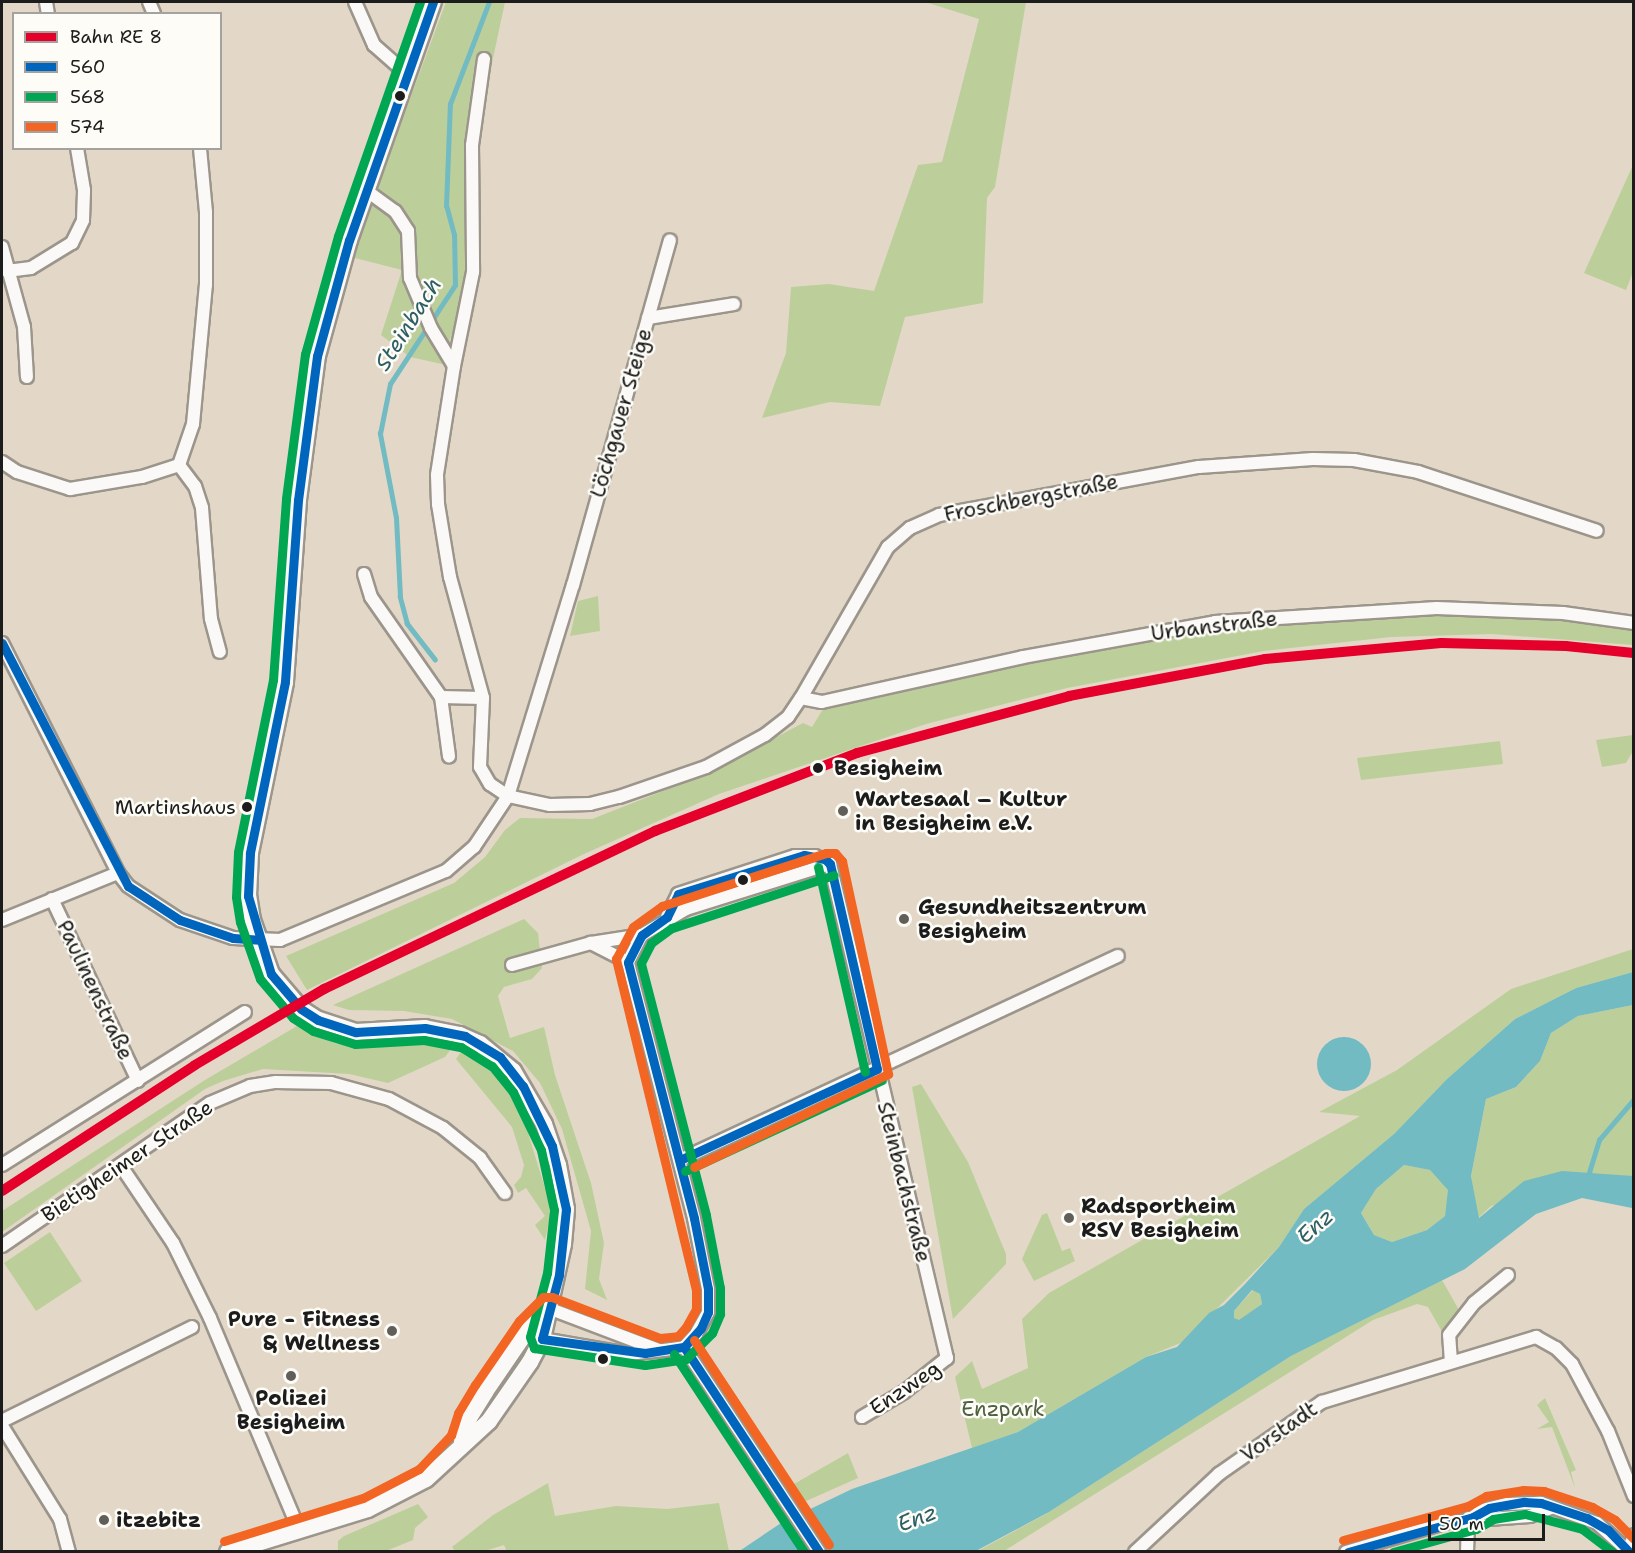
<!DOCTYPE html>
<html>
<head>
<meta charset="utf-8">
<style>
  body { margin:0 }
  #map { position:relative; width:1635px; height:1553px; overflow:hidden; background:#e3d8c7; font-family:"Shantell Sans",sans-serif }
  div>[style] { position:absolute }
  .green>* { inset:0; background:#bccf9a }
  .water>* { inset:0; background:#72bbc2 }
  .round { border-radius:50% }
  .stream>* { height:4.5px; margin:-2.25px; padding:0 2.25px; transform-origin:2.25px; border-radius:2.25px; background:#72bbc2 }
  .roads { filter:drop-shadow(2px 0 #9b958b) drop-shadow(-2px 0 #9b958b) drop-shadow(0 2px #9b958b) drop-shadow(0 -2px #9b958b) }
  .street>* { height:12px; margin:-6px; padding:0 6px; transform-origin:6px; border-radius:6px; background:#fbf9f7 }
  .secondary>* { height:16px; margin:-8px; padding:0 8px; transform-origin:8px; border-radius:8px; background:#fbf9f7 }
  .bus-1>* { height:9px; margin:-4.5px; padding:0 4.5px; transform-origin:4.5px; border-radius:4.5px; background:#0065bd }
  .bus-2>* { height:9px; margin:-4.5px; padding:0 4.5px; transform-origin:4.5px; border-radius:4.5px; background:#00a651 }
  .bus-3>* { height:9px; margin:-4.5px; padding:0 4.5px; transform-origin:4.5px; border-radius:4.5px; background:#f26522 }
  .rail-1>* { height:10px; margin:-5px; padding:0 5px; transform-origin:5px; border-radius:5px; background:#e4002b }
  .dots>* { width:16px; height:16px; translate:-50% -50%; box-sizing:border-box; border:3px solid #fdfcf7; border-radius:50% }
  span { translate:-50% -50%; white-space:nowrap; text-align:center; line-height:1.15; -webkit-text-stroke:5px #fdfcf7; paint-order:stroke }
  .bus-label { font-size:20px; color:#1c1c1c }
  .right { translate:-100% -50%; text-align:right }
  .street-label { font-size:21px; color:#1c1c1c }
  .stop-label { font-size:21px; color:#1c1c1c; font-weight:700 }
  .left { translate:0 -50%; text-align:left }
  .poi-label { font-size:21px; color:#1c1c1c; font-weight:700 }
  .park-label { font-size:21px; color:#4f6140 }
  .water-label { font-size:22px; color:#2d5e66; font-style:italic }
  .frame { position:absolute; inset:0; border:3px solid #1c1c1c; pointer-events:none }
  .legend { position:absolute; left:12px; top:12px; width:210px; height:138px; box-sizing:border-box; background:#fdfcf7; border:2px solid #a3a29f; margin:0; padding:8px 10px; list-style:none; font-size:18px; color:#1c1c1c }
  .legend li { display:flex; align-items:center; gap:12px; height:30px }
  .legend b { width:30px; border:2px solid #a3a29f }
  .scale { position:absolute; left:1428px; top:1514px; width:117px; height:27px; box-sizing:border-box; border:3px solid #1c1c1c; border-top:0; padding-left:8px; font-size:18px; line-height:21px; white-space:nowrap; color:#1c1c1c; -webkit-text-stroke:4px #fdfcf7; paint-order:stroke }
</style>
</head>
<body>
<div id="map">
  <div class="green">
    <i style="clip-path:polygon(446px 2px,505px 2px,481px 115px,462px 303px,442px 364px,410px 357px,381px 335px,402px 270px,351px 257px)"></i>
    <i style="clip-path:polygon(925px 2px,1026px 2px,995px 187px,987px 198px,983px 303px,905px 317px,880px 406px,830px 402px,762px 418px,786px 353px,791px 287px,829px 284px,874px 291px,918px 165px,942px 162px,979px 19px)"></i>
    <i style="clip-path:polygon(1633px 165px,1633px 272px,1626px 290px,1584px 273px)"></i>
    <i style="clip-path:polygon(598px 596px,600px 631px,570px 636px,578px 601px)"></i>
    <i style="clip-path:polygon(1383px 606px,1633px 618px,1633px 645px,1492px 634px,1391px 637px,1264px 651px,1067px 688px,926px 724px,719px 794px,584px 854px,307px 990px,286px 956px,454px 883px,485px 857px,505px 830px,520px 818px,592px 819px,709px 773px,803px 723px,812px 727px,834px 691px,1016px 651px,1209px 615px)"></i>
    <i style="clip-path:polygon(1633px 735px,1633px 751px,1626px 763px,1602px 767px,1596px 740px)"></i>
    <i style="clip-path:polygon(1500px 741px,1503px 764px,1361px 780px,1357px 758px)"></i>
    <i style="clip-path:polygon(524px 919px,538px 933px,542px 968px,532px 979px,504px 987px,498px 996px,510px 1038px,544px 1027px,555px 1075px,591px 1183px,604px 1243px,599px 1279px,607px 1300px,585px 1289px,591px 1231px,562px 1129px,540px 1083px,513px 1051px,452px 1019px,404px 1011px,349px 1010px,333px 1005px)"></i>
    <i style="clip-path:polygon(1633px 949px,1633px 972px,1576px 988px,1515px 1019px,1447px 1079px,1394px 1134px,1304px 1209px,1279px 1247px,1183px 1342px,1146px 1357px,1018px 1432px,972px 1448px,955px 1377px,972px 1361px,982px 1389px,1028px 1368px,1022px 1319px,1049px 1293px,1360px 1116px,1319px 1112px,1397px 1070px,1511px 989px)"></i>
    <i style="clip-path:polygon(1633px 1005px,1633px 1176px,1491px 1206px,1478px 1218px,1471px 1176px,1486px 1099px,1516px 1087px,1540px 1061px,1551px 1033px,1578px 1016px)"></i>
    <i style="clip-path:polygon(297px 1026px,334px 1043px,358px 1048px,403px 1040px,441px 1040px,454px 1045px,445px 1057px,388px 1083px,349px 1074px,263px 1069px,223px 1081px,205px 1089px,2px 1232px,2px 1211px,205px 1080px)"></i>
    <i style="clip-path:polygon(463px 1049px,476px 1054px,513px 1095px,524px 1120px,548px 1198px,550px 1218px,545px 1240px,535px 1225px,545px 1216px,526px 1188px,518px 1193px,514px 1185px,521px 1177px,524px 1165px,512px 1127px,456px 1059px)"></i>
    <i style="clip-path:polygon(921px 1084px,968px 1162px,1006px 1254px,1006px 1264px,953px 1319px,912px 1087px)"></i>
    <i style="clip-path:polygon(1404px 1165px,1430px 1170px,1449px 1190px,1445px 1216px,1427px 1230px,1392px 1242px,1374px 1235px,1361px 1213px,1376px 1189px)"></i>
    <i style="clip-path:polygon(1047px 1213px,1062px 1251px,1070px 1248px,1075px 1261px,1034px 1281px,1022px 1259px,1042px 1215px)"></i>
    <i style="clip-path:polygon(50px 1232px,82px 1281px,36px 1311px,4px 1263px)"></i>
    <i style="clip-path:polygon(1442px 1280px,1463px 1317px,1445px 1337px,1428px 1307px,1417px 1304px,1373px 1320px,1004px 1551px,976px 1552px,1046px 1514px,1291px 1356px)"></i>
    <i style="clip-path:polygon(1253px 1290px,1260px 1294px,1262px 1304px,1239px 1321px,1234px 1318px,1234px 1311px)"></i>
    <i style="clip-path:polygon(1545px 1398px,1576px 1470px,1571px 1472px,1575px 1488px,1552px 1427px,1537px 1429px,1549px 1422px,1537px 1405px)"></i>
    <i style="clip-path:polygon(848px 1453px,858px 1478px,804px 1502px,794px 1484px)"></i>
    <i style="clip-path:polygon(548px 1483px,555px 1516px,616px 1506px,667px 1509px,719px 1503px,729px 1551px,507px 1552px,504px 1545px,485px 1551px,455px 1551px,452px 1547px,493px 1515px)"></i>
    <i style="clip-path:polygon(418px 1504px,428px 1517px,415px 1528px,413px 1540px,386px 1551px,338px 1551px,338px 1541px,344px 1536px)"></i>
  </div>
  <div class="water">
    <i style="clip-path:polygon(evenodd,1633px 972px,1633px 1005px,1578px 1016px,1551px 1033px,1540px 1061px,1516px 1087px,1486px 1099px,1471px 1176px,1479px 1218px,1524px 1181px,1562px 1171px,1633px 1176px,1632px 1208px,1582px 1198px,1536px 1214px,1465px 1269px,1291px 1356px,1049px 1512px,976px 1551px,738px 1552px,781px 1523px,852px 1489px,1018px 1432px,1146px 1357px,1177px 1347px,1209px 1313px,1224px 1305px,1245px 1284px,1279px 1247px,1304px 1209px,1394px 1134px,1447px 1079px,1515px 1019px,1576px 988px,1633px 972px,1404px 1165px,1430px 1170px,1448px 1190px,1445px 1216px,1427px 1230px,1392px 1242px,1374px 1235px,1361px 1213px,1376px 1189px,1404px 1165px,1633px 972px,1252px 1290px,1260px 1294px,1262px 1304px,1239px 1320px,1234px 1318px,1234px 1311px,1252px 1290px)"></i>
    <i class="round" style="left:1317px;top:1037px;width:54px;height:54px"></i>
  </div>
  <div class="stream">
    <i style="left:435px;top:660px;width:46px;rotate:-127.9deg"></i>
    <i style="left:407px;top:624px;width:28px;rotate:-105deg"></i>
    <i style="left:400px;top:597px;width:79px;rotate:-92.9deg"></i>
    <i style="left:396px;top:518px;width:86px;rotate:-100.8deg"></i>
    <i style="left:380px;top:434px;width:51px;rotate:-78.7deg"></i>
    <i style="left:390px;top:384px;width:118px;rotate:-56.7deg"></i>
    <i style="left:455px;top:285px;width:50px;rotate:-91.1deg"></i>
    <i style="left:454px;top:235px;width:30px;rotate:-105deg"></i>
    <i style="left:446px;top:206px;width:102px;rotate:-87.8deg"></i>
    <i style="left:450px;top:104px;width:109px;rotate:-69.1deg"></i>
    <i style="left:1588px;top:1176px;width:38px;rotate:-73deg"></i>
    <i style="left:1599px;top:1140px;width:54px;rotate:-49.5deg"></i>
  </div>
  <div class="roads">
    <div class="street">
      <i style="left:46px;top:2px;width:12px;rotate:81deg"></i>
      <i style="left:149px;top:2px;width:13px;rotate:67deg"></i>
      <i style="left:355px;top:2px;width:47px;rotate:66.2deg"></i>
      <i style="left:374px;top:45px;width:45px;rotate:41.4deg"></i>
      <i style="left:484px;top:59px;width:87px;rotate:97.9deg"></i>
      <i style="left:472px;top:145px;width:127px;rotate:89.5deg"></i>
      <i style="left:473px;top:272px;width:96px;rotate:101.4deg"></i>
      <i style="left:454px;top:366px;width:110px;rotate:98.9deg"></i>
      <i style="left:437px;top:475px;width:29px;rotate:88deg"></i>
      <i style="left:438px;top:504px;width:74px;rotate:80.7deg"></i>
      <i style="left:450px;top:577px;width:125px;rotate:74.7deg"></i>
      <i style="left:483px;top:698px;width:69px;rotate:92.5deg"></i>
      <i style="left:480px;top:767px;width:20px;rotate:60deg"></i>
      <i style="left:490px;top:784px;width:22px;rotate:34deg"></i>
      <i style="left:508px;top:796px;width:43px;rotate:12.1deg"></i>
      <i style="left:550px;top:805px;width:40px;rotate:-1.4deg"></i>
      <i style="left:590px;top:804px;width:30px;rotate:-14deg"></i>
      <i style="left:619px;top:797px;width:92px;rotate:-19deg"></i>
      <i style="left:706px;top:767px;width:67px;rotate:-28.5deg"></i>
      <i style="left:765px;top:735px;width:29px;rotate:-38deg"></i>
      <i style="left:788px;top:717px;width:23px;rotate:-56deg"></i>
      <i style="left:801px;top:698px;width:174px;rotate:-60.1deg"></i>
      <i style="left:888px;top:547px;width:29px;rotate:-41deg"></i>
      <i style="left:910px;top:528px;width:32px;rotate:-24deg"></i>
      <i style="left:939px;top:515px;width:264px;rotate:-10.5deg"></i>
      <i style="left:1199px;top:467px;width:114px;rotate:-4deg"></i>
      <i style="left:1313px;top:459px;width:41px;rotate:1.4deg"></i>
      <i style="left:1354px;top:460px;width:65px;rotate:10.6deg"></i>
      <i style="left:1418px;top:472px;width:188px;rotate:18.2deg"></i>
      <i style="left:367px;top:191px;width:34px;rotate:36deg"></i>
      <i style="left:395px;top:211px;width:24px;rotate:57deg"></i>
      <i style="left:408px;top:231px;width:47px;rotate:87.6deg"></i>
      <i style="left:410px;top:278px;width:54px;rotate:67.2deg"></i>
      <i style="left:431px;top:328px;width:44px;rotate:58.8deg"></i>
      <i style="left:2px;top:247px;width:83px;rotate:74.6deg"></i>
      <i style="left:24px;top:327px;width:50px;rotate:86.6deg"></i>
      <i style="left:7px;top:271px;width:24px;rotate:-7deg"></i>
      <i style="left:31px;top:268px;width:48px;rotate:-31.4deg"></i>
      <i style="left:72px;top:243px;width:25px;rotate:-64deg"></i>
      <i style="left:83px;top:220px;width:30px;rotate:-88deg"></i>
      <i style="left:84px;top:190px;width:43px;rotate:-99.5deg"></i>
      <i style="left:648px;top:318px;width:87px;rotate:-9.2deg"></i>
      <i style="left:2px;top:462px;width:18px;rotate:34deg"></i>
      <i style="left:17px;top:472px;width:56px;rotate:17.8deg"></i>
      <i style="left:70px;top:489px;width:73px;rotate:-9.5deg"></i>
      <i style="left:142px;top:477px;width:39px;rotate:-18deg"></i>
      <i style="left:179px;top:465px;width:43px;rotate:-71.1deg"></i>
      <i style="left:193px;top:424px;width:140px;rotate:-84.7deg"></i>
      <i style="left:206px;top:285px;width:73px;rotate:-90deg"></i>
      <i style="left:206px;top:212px;width:64px;rotate:-95.4deg"></i>
      <i style="left:179px;top:465px;width:26px;rotate:53deg"></i>
      <i style="left:195px;top:486px;width:23px;rotate:72deg"></i>
      <i style="left:202px;top:508px;width:111px;rotate:85.4deg"></i>
      <i style="left:211px;top:619px;width:34px;rotate:75deg"></i>
      <i style="left:364px;top:574px;width:24px;rotate:73deg"></i>
      <i style="left:371px;top:597px;width:122px;rotate:55deg"></i>
      <i style="left:441px;top:697px;width:60px;rotate:82.3deg"></i>
      <i style="left:2px;top:643px;width:258px;rotate:63.2deg"></i>
      <i style="left:118px;top:873px;width:16px;rotate:52deg"></i>
      <i style="left:128px;top:886px;width:62px;rotate:33.2deg"></i>
      <i style="left:180px;top:920px;width:56px;rotate:18.8deg"></i>
      <i style="left:233px;top:938px;width:47px;rotate:2.4deg"></i>
      <i style="left:280px;top:940px;width:180px;rotate:-22.6deg"></i>
      <i style="left:446px;top:871px;width:37px;rotate:-41deg"></i>
      <i style="left:474px;top:847px;width:61px;rotate:-56.3deg"></i>
      <i style="left:508px;top:796px;width:221px;rotate:-72.9deg"></i>
      <i style="left:573px;top:585px;width:358px;rotate:-74.3deg"></i>
      <i style="left:441px;top:697px;width:42px;rotate:1.4deg"></i>
      <i style="left:801px;top:698px;width:21px;rotate:11deg"></i>
      <i style="left:822px;top:702px;width:206px;rotate:-12.6deg"></i>
      <i style="left:1023px;top:657px;width:195px;rotate:-10.3deg"></i>
      <i style="left:1215px;top:622px;width:222px;rotate:-3.6deg"></i>
      <i style="left:1437px;top:608px;width:126px;rotate:2.3deg"></i>
      <i style="left:1563px;top:613px;width:72px;rotate:8deg"></i>
      <i style="left:830px;top:864px;width:508px;rotate:76.68deg"></i>
      <i style="left:947px;top:1358px;width:55px;rotate:141.7deg"></i>
      <i style="left:904px;top:1392px;width:49px;rotate:149.2deg"></i>
      <i style="left:52px;top:899px;width:201px;rotate:64.7deg"></i>
      <i style="left:667px;top:917px;width:25px;rotate:-64deg"></i>
      <i style="left:678px;top:894px;width:123px;rotate:-18deg"></i>
      <i style="left:795px;top:856px;width:20px"></i>
      <i style="left:815px;top:856px;width:17px;rotate:28deg"></i>
      <i style="left:2px;top:920px;width:125px;rotate:-22.1deg"></i>
      <i style="left:628px;top:962px;width:30px;rotate:-63deg"></i>
      <i style="left:512px;top:965px;width:82px;rotate:-15.6deg"></i>
      <i style="left:591px;top:943px;width:52px;rotate:-8.9deg"></i>
      <i style="left:642px;top:935px;width:51px;rotate:-30.6deg"></i>
      <i style="left:686px;top:909px;width:151px;rotate:-17.4deg"></i>
      <i style="left:680px;top:1160px;width:483px;rotate:-25deg"></i>
      <i style="left:2px;top:1165px;width:287px;rotate:-32.2deg"></i>
      <i style="left:121px;top:1166px;width:93px;rotate:56deg"></i>
      <i style="left:173px;top:1243px;width:84px;rotate:63.7deg"></i>
      <i style="left:210px;top:1318px;width:230px;rotate:67.2deg"></i>
      <i style="left:2px;top:1246px;width:252px;rotate:-34.5deg"></i>
      <i style="left:210px;top:1103px;width:43px;rotate:-23deg"></i>
      <i style="left:250px;top:1086px;width:26px;rotate:-9deg"></i>
      <i style="left:276px;top:1082px;width:55px;rotate:1deg"></i>
      <i style="left:331px;top:1083px;width:60px;rotate:15.4deg"></i>
      <i style="left:389px;top:1099px;width:61px;rotate:28.2deg"></i>
      <i style="left:443px;top:1128px;width:48px;rotate:39deg"></i>
      <i style="left:480px;top:1158px;width:43px;rotate:54.5deg"></i>
      <i style="left:548px;top:1308px;width:119px;rotate:20.7deg"></i>
      <i style="left:542px;top:1339px;width:88px;rotate:9.8deg"></i>
      <i style="left:629px;top:1354px;width:43px;rotate:-6.6deg"></i>
      <i style="left:672px;top:1349px;width:12px;rotate:-9deg"></i>
      <i style="left:684px;top:1347px;width:18px;rotate:-47deg"></i>
      <i style="left:696px;top:1334px;width:25px;rotate:-61deg"></i>
      <i style="left:708px;top:1312px;width:23px;rotate:-90deg"></i>
      <i style="left:708px;top:1289px;width:72px;rotate:-101.2deg"></i>
      <i style="left:694px;top:1218px;width:264px;rotate:-104.5deg"></i>
      <i style="left:628px;top:962px;width:42px;rotate:-152.8deg"></i>
      <i style="left:684px;top:1347px;width:245px;rotate:56.6deg"></i>
      <i style="left:1451px;top:1362px;width:27px;rotate:-94deg"></i>
      <i style="left:1449px;top:1335px;width:41px;rotate:-52deg"></i>
      <i style="left:1474px;top:1303px;width:44px;rotate:-39.5deg"></i>
      <i style="left:2px;top:1421px;width:212px;rotate:-26.3deg"></i>
      <i style="left:2px;top:1426px;width:110px;rotate:58.1deg"></i>
      <i style="left:60px;top:1519px;width:34px;rotate:75deg"></i>
      <i style="left:1473px;top:1517px;width:11px;rotate:-38deg"></i>
      <i style="left:1482px;top:1510px;width:25px;rotate:-14deg"></i>
      <i style="left:1506px;top:1504px;width:35px;rotate:-2deg"></i>
      <i style="left:1541px;top:1503px;width:59px;rotate:19.7deg"></i>
      <i style="left:1597px;top:1523px;width:43px;rotate:42.2deg"></i>
      <i style="left:1628px;top:1551px;width:17px;rotate:-69deg"></i>
      <i style="left:1135px;top:1552px;width:115px;rotate:-42.9deg"></i>
      <i style="left:1219px;top:1474px;width:126px;rotate:-35deg"></i>
      <i style="left:1322px;top:1402px;width:224px;rotate:-16.9deg"></i>
      <i style="left:1536px;top:1337px;width:23px;rotate:29deg"></i>
      <i style="left:1556px;top:1348px;width:23px;rotate:45deg"></i>
      <i style="left:1572px;top:1364px;width:76px;rotate:61.8deg"></i>
      <i style="left:1608px;top:1431px;width:70px;rotate:68.2deg"></i>
      <i style="left:1346px;top:1552px;width:105px;rotate:-16.5deg"></i>
      <i style="left:1447px;top:1522px;width:83px;rotate:-4.1deg"></i>
      <i style="left:1530px;top:1516px;width:22px;rotate:-21deg"></i>
      <i style="left:1467px;top:1552px;width:34px;rotate:-88deg"></i>
    </div>
    <div class="secondary">
      <i style="left:462px;top:1441px;width:24px;rotate:-73deg"></i>
      <i style="left:469px;top:1418px;width:31px;rotate:-58deg"></i>
      <i style="left:485px;top:1392px;width:76px;rotate:-55.7deg"></i>
      <i style="left:528px;top:1329px;width:28px;rotate:-45deg"></i>
      <i style="left:228px;top:1552px;width:146px;rotate:-17.1deg"></i>
      <i style="left:368px;top:1509px;width:65px;rotate:-27.3deg"></i>
      <i style="left:426px;top:1479px;width:86px;rotate:-42.6deg"></i>
      <i style="left:489px;top:1421px;width:72px;rotate:-55.2deg"></i>
      <i style="left:530px;top:1362px;width:26px;rotate:-62deg"></i>
      <i style="left:542px;top:1339px;width:97px;rotate:-77.5deg"></i>
      <i style="left:563px;top:1244px;width:35px;rotate:-85deg"></i>
      <i style="left:566px;top:1209px;width:45px;rotate:-100.3deg"></i>
      <i style="left:558px;top:1165px;width:43px;rotate:-108.9deg"></i>
      <i style="left:544px;top:1124px;width:61px;rotate:-120.3deg"></i>
      <i style="left:513px;top:1071px;width:43px;rotate:-140.7deg"></i>
      <i style="left:480px;top:1044px;width:22px;rotate:-156deg"></i>
      <i style="left:460px;top:1035px;width:36px;rotate:-169deg"></i>
      <i style="left:425px;top:1028px;width:69px;rotate:176.7deg"></i>
      <i style="left:356px;top:1032px;width:40px;rotate:-162deg"></i>
      <i style="left:318px;top:1020px;width:20px;rotate:-147deg"></i>
      <i style="left:301px;top:1009px;width:46px;rotate:-130.6deg"></i>
      <i style="left:271px;top:974px;width:57px;rotate:-109.4deg"></i>
      <i style="left:252px;top:920px;width:24px;rotate:-99deg"></i>
      <i style="left:248px;top:896px;width:43px;rotate:-87.3deg"></i>
      <i style="left:250px;top:853px;width:175px;rotate:-78.4deg"></i>
      <i style="left:285px;top:682px;width:182px;rotate:-85.9deg"></i>
      <i style="left:298px;top:500px;width:145px;rotate:-82.5deg"></i>
      <i style="left:317px;top:356px;width:120px;rotate:-74.6deg"></i>
      <i style="left:349px;top:240px;width:252px;rotate:-70.6deg"></i>
    </div>
  </div>
  <div class="bus-1">
    <i style="left:433px;top:2px;width:252px;rotate:109.4deg"></i>
    <i style="left:349px;top:240px;width:120px;rotate:105.4deg"></i>
    <i style="left:317px;top:356px;width:145px;rotate:97.5deg"></i>
    <i style="left:298px;top:500px;width:182px;rotate:94.1deg"></i>
    <i style="left:285px;top:682px;width:175px;rotate:101.6deg"></i>
    <i style="left:250px;top:853px;width:43px;rotate:92.7deg"></i>
    <i style="left:248px;top:896px;width:81px;rotate:73.6deg"></i>
    <i style="left:271px;top:974px;width:46px;rotate:49.4deg"></i>
    <i style="left:301px;top:1009px;width:20px;rotate:33deg"></i>
    <i style="left:318px;top:1020px;width:40px;rotate:18deg"></i>
    <i style="left:356px;top:1032px;width:69px;rotate:-3.3deg"></i>
    <i style="left:425px;top:1028px;width:41px;rotate:11.3deg"></i>
    <i style="left:465px;top:1036px;width:41px;rotate:31deg"></i>
    <i style="left:500px;top:1057px;width:37px;rotate:52deg"></i>
    <i style="left:523px;top:1086px;width:67px;rotate:64.2deg"></i>
    <i style="left:552px;top:1146px;width:65px;rotate:77.5deg"></i>
    <i style="left:566px;top:1209px;width:66px;rotate:96.1deg"></i>
    <i style="left:559px;top:1275px;width:66px;rotate:104.9deg"></i>
    <i style="left:542px;top:1339px;width:104px;rotate:7.7deg"></i>
    <i style="left:645px;top:1353px;width:39px;rotate:-9deg"></i>
    <i style="left:684px;top:1347px;width:25px;rotate:-48deg"></i>
    <i style="left:701px;top:1328px;width:17px;rotate:-66deg"></i>
    <i style="left:708px;top:1312px;width:23px;rotate:-90deg"></i>
    <i style="left:708px;top:1289px;width:72px;rotate:-101.2deg"></i>
    <i style="left:694px;top:1218px;width:264px;rotate:-104.5deg"></i>
    <i style="left:628px;top:962px;width:30px;rotate:-63deg"></i>
    <i style="left:642px;top:935px;width:31px;rotate:-36deg"></i>
    <i style="left:667px;top:917px;width:25px;rotate:-64deg"></i>
    <i style="left:678px;top:894px;width:132px;rotate:-17.2deg"></i>
    <i style="left:804px;top:855px;width:21px;rotate:11deg"></i>
    <i style="left:825px;top:859px;width:7px;rotate:45deg"></i>
    <i style="left:2px;top:643px;width:274px;rotate:62.6deg"></i>
    <i style="left:128px;top:886px;width:62px;rotate:33.2deg"></i>
    <i style="left:180px;top:920px;width:56px;rotate:18.8deg"></i>
    <i style="left:233px;top:938px;width:26px;rotate:4deg"></i>
    <i style="left:830px;top:864px;width:210px;rotate:77.1deg"></i>
    <i style="left:680px;top:1160px;width:217px;rotate:-24.8deg"></i>
    <i style="left:684px;top:1347px;width:245px;rotate:56.6deg"></i>
    <i style="left:1348px;top:1552px;width:130px;rotate:-15.6deg"></i>
    <i style="left:1473px;top:1517px;width:18px;rotate:-29deg"></i>
    <i style="left:1489px;top:1508px;width:36px;rotate:-10deg"></i>
    <i style="left:1524px;top:1502px;width:17px;rotate:3deg"></i>
    <i style="left:1541px;top:1503px;width:48px;rotate:18.1deg"></i>
    <i style="left:1587px;top:1518px;width:24px;rotate:30deg"></i>
    <i style="left:1608px;top:1530px;width:30px;rotate:46deg"></i>
  </div>
  <div class="bus-2">
    <i style="left:420px;top:2px;width:248px;rotate:109.3deg"></i>
    <i style="left:338px;top:236px;width:123px;rotate:105.6deg"></i>
    <i style="left:305px;top:354px;width:146px;rotate:97.5deg"></i>
    <i style="left:286px;top:499px;width:181px;rotate:94.1deg"></i>
    <i style="left:273px;top:680px;width:176px;rotate:101.5deg"></i>
    <i style="left:238px;top:852px;width:45px;rotate:92.5deg"></i>
    <i style="left:236px;top:897px;width:25px;rotate:81deg"></i>
    <i style="left:240px;top:922px;width:60px;rotate:70.7deg"></i>
    <i style="left:260px;top:979px;width:51px;rotate:49.8deg"></i>
    <i style="left:293px;top:1018px;width:24px;rotate:33deg"></i>
    <i style="left:313px;top:1031px;width:44px;rotate:17.2deg"></i>
    <i style="left:355px;top:1044px;width:69px;rotate:-3.3deg"></i>
    <i style="left:424px;top:1040px;width:38px;rotate:11deg"></i>
    <i style="left:461px;top:1047px;width:36px;rotate:32deg"></i>
    <i style="left:492px;top:1066px;width:33px;rotate:51deg"></i>
    <i style="left:513px;top:1092px;width:64px;rotate:64.2deg"></i>
    <i style="left:541px;top:1150px;width:61px;rotate:77.8deg"></i>
    <i style="left:554px;top:1210px;width:63px;rotate:96.3deg"></i>
    <i style="left:547px;top:1273px;width:66px;rotate:104.9deg"></i>
    <i style="left:530px;top:1337px;width:12px;rotate:70deg"></i>
    <i style="left:534px;top:1348px;width:112px;rotate:8.7deg"></i>
    <i style="left:645px;top:1365px;width:41px;rotate:-8.3deg"></i>
    <i style="left:686px;top:1359px;width:37px;rotate:-45deg"></i>
    <i style="left:712px;top:1333px;width:21px;rotate:-67deg"></i>
    <i style="left:720px;top:1314px;width:26px;rotate:-90deg"></i>
    <i style="left:720px;top:1288px;width:74px;rotate:-100.9deg"></i>
    <i style="left:706px;top:1215px;width:260px;rotate:-104.5deg"></i>
    <i style="left:641px;top:963px;width:22px;rotate:-63deg"></i>
    <i style="left:651px;top:943px;width:26px;rotate:-36deg"></i>
    <i style="left:672px;top:928px;width:170px;rotate:-18.1deg"></i>
    <i style="left:818px;top:867px;width:210px;rotate:77.1deg"></i>
    <i style="left:685px;top:1171px;width:217px;rotate:-24.8deg"></i>
    <i style="left:674px;top:1354px;width:237px;rotate:56.7deg"></i>
    <i style="left:1393px;top:1552px;width:86px;rotate:-15.5deg"></i>
    <i style="left:1476px;top:1529px;width:20px;rotate:-30deg"></i>
    <i style="left:1493px;top:1519px;width:32px;rotate:-9deg"></i>
    <i style="left:1525px;top:1514px;width:59px;rotate:14.7deg"></i>
    <i style="left:1582px;top:1529px;width:38px;rotate:37deg"></i>
  </div>
  <div class="bus-3">
    <i style="left:694px;top:1340px;width:245px;rotate:56.6deg"></i>
    <i style="left:1343px;top:1540px;width:130px;rotate:-15.2deg"></i>
    <i style="left:1468px;top:1506px;width:21px;rotate:-29deg"></i>
    <i style="left:1486px;top:1496px;width:37px;rotate:-9deg"></i>
    <i style="left:1523px;top:1490px;width:21px;rotate:3deg"></i>
    <i style="left:1544px;top:1491px;width:51px;rotate:18.4deg"></i>
    <i style="left:1592px;top:1507px;width:26px;rotate:29deg"></i>
    <i style="left:1615px;top:1520px;width:27px;rotate:45deg"></i>
    <i style="left:224px;top:1541px;width:145px;rotate:-17.2deg"></i>
    <i style="left:363px;top:1498px;width:63px;rotate:-27.4deg"></i>
    <i style="left:419px;top:1469px;width:47px;rotate:-46.7deg"></i>
    <i style="left:451px;top:1435px;width:23px;rotate:-72deg"></i>
    <i style="left:458px;top:1413px;width:33px;rotate:-59deg"></i>
    <i style="left:475px;top:1385px;width:78px;rotate:-55.5deg"></i>
    <i style="left:519px;top:1321px;width:34px;rotate:-45deg"></i>
    <i style="left:543px;top:1297px;width:9px"></i>
    <i style="left:552px;top:1297px;width:116px;rotate:20.8deg"></i>
    <i style="left:660px;top:1338px;width:18px;rotate:-6deg"></i>
    <i style="left:678px;top:1336px;width:12px;rotate:-48deg"></i>
    <i style="left:686px;top:1327px;width:21px;rotate:-61deg"></i>
    <i style="left:696px;top:1309px;width:19px;rotate:-90deg"></i>
    <i style="left:696px;top:1290px;width:341px;rotate:-103.6deg"></i>
    <i style="left:616px;top:959px;width:36px;rotate:-62deg"></i>
    <i style="left:633px;top:927px;width:36px;rotate:-36deg"></i>
    <i style="left:662px;top:906px;width:172px;rotate:-17.9deg"></i>
    <i style="left:826px;top:853px;width:9px"></i>
    <i style="left:835px;top:853px;width:11px;rotate:49deg"></i>
    <i style="left:842px;top:861px;width:218px;rotate:77.8deg"></i>
    <i style="left:888px;top:1074px;width:215px;rotate:154.4deg"></i>
  </div>
  <div class="rail-1">
    <i style="left:2px;top:1191px;width:230px;rotate:-33.1deg"></i>
    <i style="left:195px;top:1065px;width:150px;rotate:-30.5deg"></i>
    <i style="left:324px;top:989px;width:367px;rotate:-25.5deg"></i>
    <i style="left:655px;top:831px;width:217px;rotate:-21.1deg"></i>
    <i style="left:857px;top:753px;width:220px;rotate:-15deg"></i>
    <i style="left:1069px;top:696px;width:199px;rotate:-10.7deg"></i>
    <i style="left:1265px;top:659px;width:177px;rotate:-5.2deg"></i>
    <i style="left:1441px;top:643px;width:125px;rotate:1.4deg"></i>
    <i style="left:1566px;top:646px;width:68px;rotate:5.9deg"></i>
  </div>
  <div class="dots">
    <i style="left:400px;top:96px;background:#1c1c1c"></i>
    <i style="left:818px;top:768px;background:#1c1c1c"></i>
    <i style="left:247px;top:807px;background:#1c1c1c"></i>
    <i style="left:843px;top:811px;background:#625e58"></i>
    <i style="left:743px;top:880px;background:#1c1c1c"></i>
    <i style="left:904px;top:919px;background:#625e58"></i>
    <i style="left:1069px;top:1218px;background:#625e58"></i>
    <i style="left:392px;top:1331px;background:#625e58"></i>
    <i style="left:603px;top:1359px;background:#1c1c1c"></i>
    <i style="left:291px;top:1376px;background:#625e58"></i>
    <i style="left:104px;top:1520px;background:#625e58"></i>
  </div>
  <div class="bus-label">
    <span class="right" style="left:236px;top:807px">Martinshaus</span>
  </div>
  <div class="street-label">
    <span style="left:621px;top:413px;rotate:-74deg">Löchgauer Steige</span>
    <span style="left:1031px;top:498px;rotate:-11deg">Froschbergstraße</span>
    <span style="left:1214px;top:626px;rotate:-7deg">Urbanstraße</span>
    <span style="left:95px;top:990px;rotate:65deg">Paulinenstraße</span>
    <span style="left:127px;top:1161px;rotate:-34deg">Bietigheimer Straße</span>
    <span style="left:904px;top:1182px;rotate:76deg">Steinbachstraße</span>
    <span style="left:905px;top:1388px;rotate:-34deg">Enzweg</span>
    <span style="left:1279px;top:1432px;rotate:-35deg">Vorstadt</span>
  </div>
  <div class="stop-label">
    <span class="left" style="left:834px;top:768px">Besigheim</span>
  </div>
  <div class="poi-label">
    <span class="left" style="left:855px;top:811px">Wartesaal – Kultur<br>in Besigheim e.V.</span>
    <span class="left" style="left:918px;top:919px">Gesundheitszentrum<br>Besigheim</span>
    <span class="left" style="left:1081px;top:1218px">Radsportheim<br>RSV Besigheim</span>
    <span class="right" style="left:380px;top:1331px">Pure - Fitness<br>&amp; Wellness</span>
    <span style="left:291px;top:1410px">Polizei<br>Besigheim</span>
    <span class="left" style="left:116px;top:1520px">itzebitz</span>
  </div>
  <div class="park-label">
    <span style="left:1003px;top:1409px">Enzpark</span>
  </div>
  <div class="water-label">
    <span style="left:408px;top:324px;rotate:-58deg">Steinbach</span>
    <span style="left:1315px;top:1226px;rotate:-42deg">Enz</span>
    <span style="left:917px;top:1518px;rotate:-21deg">Enz</span>
  </div>
  <div class="frame"></div>
  <ul class="legend">
  <li><b style="height:8px;background:#e4002b"></b>Bahn RE 8</li>
  <li><b style="height:8px;background:#0065bd"></b>560</li>
  <li><b style="height:8px;background:#00a651"></b>568</li>
  <li><b style="height:8px;background:#f26522"></b>574</li>
  </ul>
  <div class="scale">50 m</div>
</div>
</body>
</html>
